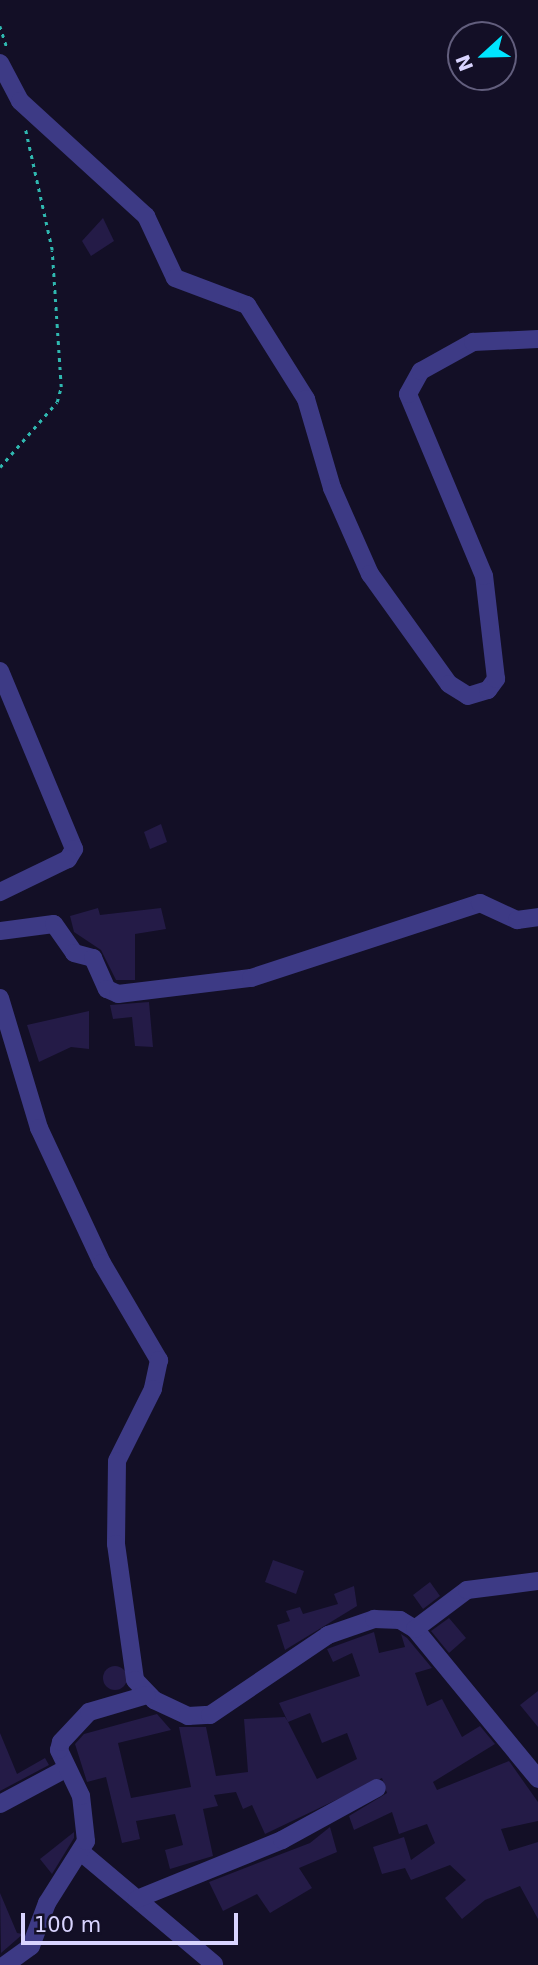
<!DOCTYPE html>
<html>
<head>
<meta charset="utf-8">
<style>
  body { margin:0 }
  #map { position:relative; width:538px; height:1965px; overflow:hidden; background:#130f26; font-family:"DejaVu Sans",sans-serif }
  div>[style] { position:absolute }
  .building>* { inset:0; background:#241b47 }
  .round { border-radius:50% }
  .path>* { height:2.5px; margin-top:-1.25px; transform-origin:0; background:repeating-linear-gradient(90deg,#2fb8b0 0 3.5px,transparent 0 8.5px) }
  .minor>* { height:18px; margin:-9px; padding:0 9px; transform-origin:9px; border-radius:9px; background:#3d3a85 }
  span { translate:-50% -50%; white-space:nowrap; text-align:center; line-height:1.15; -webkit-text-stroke:6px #130f26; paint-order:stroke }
  .north { position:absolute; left:447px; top:21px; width:70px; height:70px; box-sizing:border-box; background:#130f26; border:2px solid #625e7d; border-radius:50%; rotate:248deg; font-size:19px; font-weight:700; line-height:28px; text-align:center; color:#d9d4ff }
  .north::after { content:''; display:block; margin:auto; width:24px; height:32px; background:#00e5ff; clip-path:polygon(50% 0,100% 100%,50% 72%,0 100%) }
  .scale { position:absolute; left:21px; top:1913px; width:217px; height:32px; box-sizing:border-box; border:4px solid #d9d4ff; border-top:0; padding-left:9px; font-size:21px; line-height:24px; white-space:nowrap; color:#d9d4ff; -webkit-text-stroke:5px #130f26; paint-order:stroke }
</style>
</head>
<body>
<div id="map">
  <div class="building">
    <i style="clip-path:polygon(103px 218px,114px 241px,91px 256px,82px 241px)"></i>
    <i style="clip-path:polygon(161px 824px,167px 842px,150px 849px,144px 832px)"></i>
    <i style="clip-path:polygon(98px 908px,100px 915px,161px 908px,166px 929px,135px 934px,135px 980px,116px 980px,101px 950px,74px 932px,70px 916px)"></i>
    <i style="clip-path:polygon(149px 1002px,153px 1047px,135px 1046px,132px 1017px,113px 1019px,110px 1005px)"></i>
    <i style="clip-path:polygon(89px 1011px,89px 1049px,71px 1047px,39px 1062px,27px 1025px)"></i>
    <i style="clip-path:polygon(273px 1560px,304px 1571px,296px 1594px,265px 1582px)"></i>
    <i style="clip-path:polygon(430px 1582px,440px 1596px,423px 1609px,413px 1595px)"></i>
    <i style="clip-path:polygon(354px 1586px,357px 1606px,285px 1650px,277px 1625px,290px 1621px,286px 1611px,300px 1607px,303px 1614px,338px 1604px,334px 1594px)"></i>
    <i style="clip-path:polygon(449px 1618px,466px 1638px,449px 1653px,431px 1631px)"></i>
    <i style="clip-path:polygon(evenodd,374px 1632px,379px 1653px,405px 1647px,401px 1634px,407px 1638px,432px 1668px,415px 1673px,427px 1706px,442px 1699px,462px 1737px,480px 1726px,495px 1744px,433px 1782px,437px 1790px,509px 1761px,538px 1802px,538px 1821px,501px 1829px,509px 1851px,538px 1842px,538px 1919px,520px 1886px,485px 1900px,462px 1919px,445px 1898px,466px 1880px,450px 1865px,411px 1880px,405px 1868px,382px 1874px,373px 1847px,404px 1837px,411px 1860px,435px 1843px,427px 1824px,399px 1834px,392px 1812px,354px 1830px,349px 1816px,387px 1793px,382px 1778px,265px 1834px,252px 1805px,243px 1809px,236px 1792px,214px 1795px,218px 1806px,203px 1809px,213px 1856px,170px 1869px,165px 1850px,183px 1845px,175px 1814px,136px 1821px,140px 1839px,122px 1843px,106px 1777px,87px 1782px,75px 1744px,84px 1734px,157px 1714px,171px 1730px,118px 1743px,131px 1798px,191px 1787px,179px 1727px,206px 1727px,216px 1776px,248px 1772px,244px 1719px,285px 1717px,288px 1722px,279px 1703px,360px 1676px,352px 1653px,333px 1662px,327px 1649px,374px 1632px,310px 1713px,322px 1743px,347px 1733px,357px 1759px,317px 1779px,288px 1722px,310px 1713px)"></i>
    <i class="round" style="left:103px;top:1666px;width:24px;height:24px"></i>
    <i style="clip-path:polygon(538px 1691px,538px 1727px,520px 1705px)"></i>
    <i style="clip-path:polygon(0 1733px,17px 1774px,45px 1758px,49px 1765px,0 1791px)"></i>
    <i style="clip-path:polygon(330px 1827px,337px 1852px,299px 1868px,312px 1888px,270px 1913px,257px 1894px,223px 1911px,209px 1882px,310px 1843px)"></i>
    <i style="clip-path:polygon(74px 1832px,74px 1838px,52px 1874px,40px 1859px)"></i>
    <i style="clip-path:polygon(0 1893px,17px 1933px,23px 1934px,1px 1953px)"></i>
  </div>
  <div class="path">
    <i style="left:0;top:26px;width:25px;rotate:72deg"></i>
    <i style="left:0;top:467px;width:86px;rotate:-48.8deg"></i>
    <i style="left:57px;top:402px;width:16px;rotate:-75deg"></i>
    <i style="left:61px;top:387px;width:137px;rotate:-93.8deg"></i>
    <i style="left:52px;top:250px;width:125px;rotate:-102.5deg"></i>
  </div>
  <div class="minor">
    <i style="left:0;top:63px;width:43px;rotate:62.2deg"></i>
    <i style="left:20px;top:101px;width:171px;rotate:42.4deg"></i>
    <i style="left:146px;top:216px;width:68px;rotate:64.9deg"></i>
    <i style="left:175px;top:278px;width:77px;rotate:20.6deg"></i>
    <i style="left:247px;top:305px;width:111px;rotate:57.9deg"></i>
    <i style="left:306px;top:399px;width:93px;rotate:73.7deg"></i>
    <i style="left:332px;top:488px;width:94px;rotate:66.2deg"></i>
    <i style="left:370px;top:574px;width:135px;rotate:54.3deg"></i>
    <i style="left:449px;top:684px;width:22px;rotate:32deg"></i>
    <i style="left:468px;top:696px;width:21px;rotate:-17deg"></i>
    <i style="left:488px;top:690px;width:14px;rotate:-54deg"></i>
    <i style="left:496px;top:679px;width:104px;rotate:-96.6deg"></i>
    <i style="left:484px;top:576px;width:197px;rotate:-112.7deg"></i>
    <i style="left:408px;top:394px;width:26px;rotate:-61deg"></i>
    <i style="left:421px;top:371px;width:60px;rotate:-29.1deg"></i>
    <i style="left:473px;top:342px;width:65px;rotate:-2.6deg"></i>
    <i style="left:0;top:671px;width:193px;rotate:67.4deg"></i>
    <i style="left:74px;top:849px;width:12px;rotate:121deg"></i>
    <i style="left:68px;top:859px;width:76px;rotate:154.1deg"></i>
    <i style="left:0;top:931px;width:54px;rotate:-7.4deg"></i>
    <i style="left:54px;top:924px;width:35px;rotate:55deg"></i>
    <i style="left:74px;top:953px;width:20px;rotate:15deg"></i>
    <i style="left:93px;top:958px;width:34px;rotate:66deg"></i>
    <i style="left:107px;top:989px;width:12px;rotate:24deg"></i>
    <i style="left:118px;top:994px;width:134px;rotate:-6.9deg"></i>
    <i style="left:251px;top:978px;width:241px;rotate:-18.1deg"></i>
    <i style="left:480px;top:903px;width:41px;rotate:24.7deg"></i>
    <i style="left:517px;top:920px;width:21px;rotate:-8deg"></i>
    <i style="left:0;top:998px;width:136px;rotate:73.3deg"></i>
    <i style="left:39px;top:1128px;width:149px;rotate:65deg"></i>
    <i style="left:102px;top:1263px;width:113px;rotate:59.6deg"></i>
    <i style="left:159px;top:1360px;width:30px;rotate:102deg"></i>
    <i style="left:153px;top:1389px;width:80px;rotate:116.6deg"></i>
    <i style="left:117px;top:1461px;width:83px;rotate:90.7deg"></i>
    <i style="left:116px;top:1544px;width:137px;rotate:82deg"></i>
    <i style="left:135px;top:1680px;width:28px;rotate:46deg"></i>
    <i style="left:154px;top:1700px;width:38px;rotate:25deg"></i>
    <i style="left:188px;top:1716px;width:22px;rotate:-3deg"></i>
    <i style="left:210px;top:1715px;width:143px;rotate:-34.1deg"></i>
    <i style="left:328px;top:1635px;width:49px;rotate:-19.2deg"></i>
    <i style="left:374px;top:1619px;width:26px;rotate:2deg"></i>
    <i style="left:400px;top:1620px;width:17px;rotate:31deg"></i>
    <i style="left:415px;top:1629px;width:194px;rotate:50.6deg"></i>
    <i style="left:415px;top:1629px;width:65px;rotate:-36.9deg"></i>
    <i style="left:467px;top:1590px;width:72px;rotate:-7.2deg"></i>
    <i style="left:0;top:1804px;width:76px;rotate:-28.2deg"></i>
    <i style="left:81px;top:1852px;width:174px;rotate:40.1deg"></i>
    <i style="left:137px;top:1899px;width:157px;rotate:-22.1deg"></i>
    <i style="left:282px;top:1840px;width:108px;rotate:-28.7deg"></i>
    <i style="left:5px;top:1965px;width:32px;rotate:-36deg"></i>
    <i style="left:31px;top:1946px;width:46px;rotate:-69.6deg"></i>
    <i style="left:47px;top:1903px;width:73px;rotate:-57.8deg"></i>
    <i style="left:86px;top:1841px;width:45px;rotate:-96.3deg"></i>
    <i style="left:81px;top:1796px;width:51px;rotate:-115.6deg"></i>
    <i style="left:59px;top:1750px;width:8px;rotate:-76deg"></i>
    <i style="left:61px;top:1742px;width:41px;rotate:-47deg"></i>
    <i style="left:89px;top:1712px;width:60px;rotate:-16.3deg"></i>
  </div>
  <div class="north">N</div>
  <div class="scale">100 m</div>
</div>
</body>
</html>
